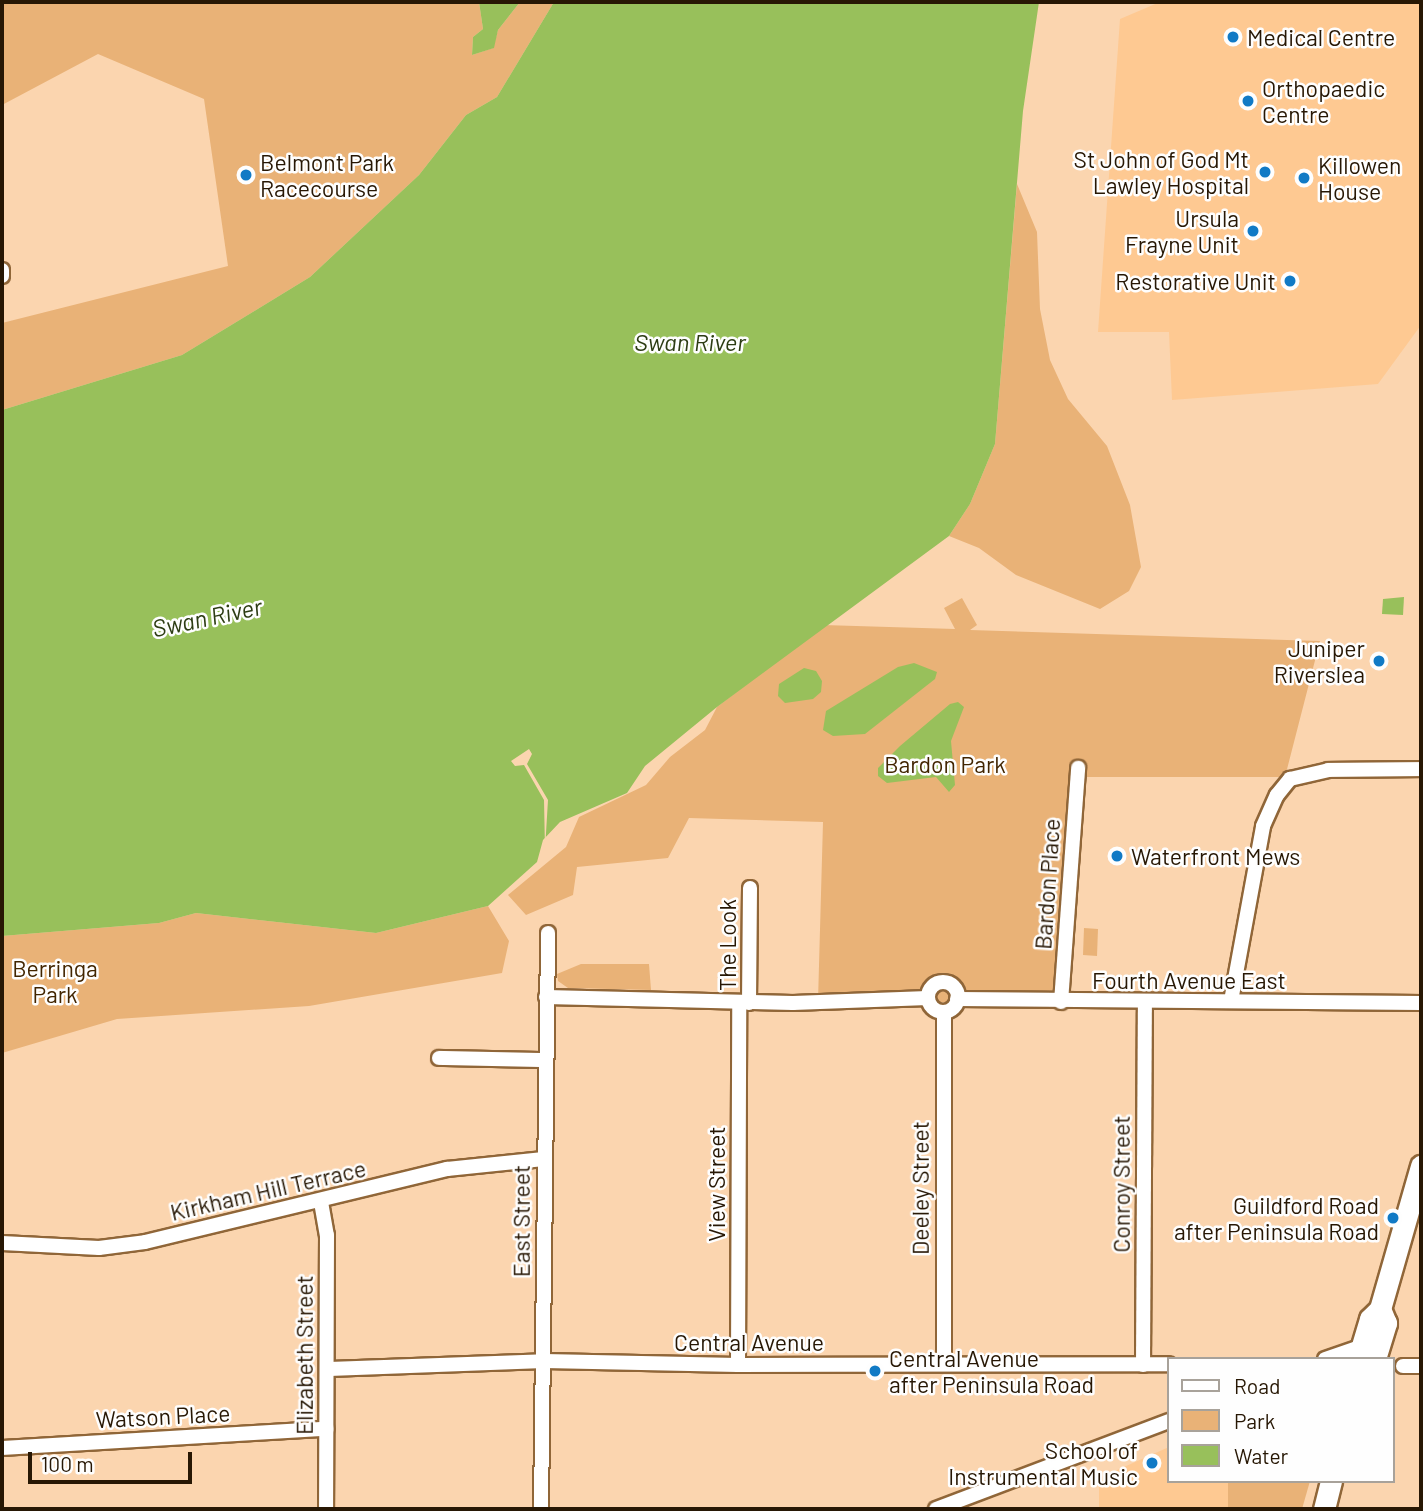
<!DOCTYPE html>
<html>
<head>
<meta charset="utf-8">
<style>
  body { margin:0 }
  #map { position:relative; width:1423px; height:1511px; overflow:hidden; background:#fbd5af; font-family:Barlow,sans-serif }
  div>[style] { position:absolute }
  .built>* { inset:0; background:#fec992 }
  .green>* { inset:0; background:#e9b277 }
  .water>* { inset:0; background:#98c05b }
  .pier>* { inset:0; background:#fbd5af }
  .roads { filter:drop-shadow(2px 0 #906638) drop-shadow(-2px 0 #906638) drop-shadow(0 2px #906638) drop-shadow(0 -2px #906638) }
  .minor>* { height:14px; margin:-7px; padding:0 7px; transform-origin:7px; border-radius:7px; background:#fff }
  .minor>.ring { margin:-7px; padding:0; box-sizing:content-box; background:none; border:14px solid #fff; border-radius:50% }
  .highway>* { height:21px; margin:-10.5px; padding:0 10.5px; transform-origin:10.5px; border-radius:10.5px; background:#fff }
  .dots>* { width:19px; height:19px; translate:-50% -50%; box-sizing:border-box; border:4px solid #fefefe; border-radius:50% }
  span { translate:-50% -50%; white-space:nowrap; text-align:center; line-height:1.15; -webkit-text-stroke:5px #fefefe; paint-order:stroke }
  .poi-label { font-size:23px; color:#271704 }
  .left { translate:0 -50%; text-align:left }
  .right { translate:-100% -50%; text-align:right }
  .park-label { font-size:23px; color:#422500 }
  .street-label { font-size:23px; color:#271704 }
  .water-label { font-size:24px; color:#2d3d14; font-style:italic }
  .frame { position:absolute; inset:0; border:4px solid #271704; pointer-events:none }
  .legend { position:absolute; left:1167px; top:1357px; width:228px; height:126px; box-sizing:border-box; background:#fefefe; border:2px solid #a8a29a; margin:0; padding:9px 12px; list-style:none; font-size:21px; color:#271704 }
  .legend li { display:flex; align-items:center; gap:14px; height:35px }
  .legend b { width:35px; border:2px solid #a8a29a }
  .scale { position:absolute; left:28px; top:1452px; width:164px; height:32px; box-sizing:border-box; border:4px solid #271704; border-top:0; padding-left:9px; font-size:21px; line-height:24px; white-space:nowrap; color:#271704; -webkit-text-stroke:5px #fefefe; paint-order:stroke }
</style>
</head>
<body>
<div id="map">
  <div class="built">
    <i style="clip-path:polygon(1160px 2px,1421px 2px,1421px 325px,1378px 384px,1172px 400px,1169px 332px,1098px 332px,1120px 19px)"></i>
    <i style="clip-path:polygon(1169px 1447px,1169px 1481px,1228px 1481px,1228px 1509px,1099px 1509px,1099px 1478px)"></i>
  </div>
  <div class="green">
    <i style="clip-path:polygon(2px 2px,479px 2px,483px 29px,473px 37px,472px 55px,493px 48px,498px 30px,520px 2px,554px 2px,497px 97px,466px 115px,419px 175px,310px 277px,182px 355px,2px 410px,2px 323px,228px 266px,204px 99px,98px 54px,2px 105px)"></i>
    <i style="clip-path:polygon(1017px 184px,1037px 232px,1040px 309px,1050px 360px,1068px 399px,1107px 446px,1130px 505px,1141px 567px,1129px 591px,1100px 609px,1016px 575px,979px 548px,949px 536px,970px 504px,995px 444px)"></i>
    <i style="clip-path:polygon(962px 598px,977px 625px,970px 630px,1320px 641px,1285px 777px,1078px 777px,1057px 1003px,818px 1001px,823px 822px,689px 818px,668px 858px,577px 867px,573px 895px,526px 915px,508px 895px,566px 847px,579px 817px,646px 785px,670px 757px,705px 730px,717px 707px,823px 625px,955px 629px,944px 608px)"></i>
    <i style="clip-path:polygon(488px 906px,509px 941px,502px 973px,309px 1006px,117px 1019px,2px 1053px,2px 936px,159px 923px,196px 913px,376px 933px)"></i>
    <i style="clip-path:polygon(1084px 928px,1098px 929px,1097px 956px,1083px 955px)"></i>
    <i style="clip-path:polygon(581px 964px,649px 964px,651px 990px,568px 988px,558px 981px,557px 974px)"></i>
    <i style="clip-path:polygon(1228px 1481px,1310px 1481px,1302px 1509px,1228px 1509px)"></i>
  </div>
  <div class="water">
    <i style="clip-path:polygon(479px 2px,520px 2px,498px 30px,494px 48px,472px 55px,473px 37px,483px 29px)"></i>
    <i style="clip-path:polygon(554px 2px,1039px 2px,1023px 111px,995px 444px,970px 504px,949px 536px,717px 707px,645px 766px,627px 793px,560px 822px,543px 840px,537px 862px,488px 906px,376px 933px,196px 913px,159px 923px,2px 936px,2px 410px,182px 355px,310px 277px,419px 175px,466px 115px,497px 97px)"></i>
    <i style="clip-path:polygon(1404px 597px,1403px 615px,1382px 614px,1383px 599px)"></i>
    <i style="clip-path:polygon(914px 663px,937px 672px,935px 679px,865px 734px,833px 736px,823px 730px,826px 711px,898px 667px)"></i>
    <i style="clip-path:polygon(804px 668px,816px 671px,822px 681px,821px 692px,813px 699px,785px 703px,778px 696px,779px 684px)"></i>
    <i style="clip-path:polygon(958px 702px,964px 707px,951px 741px,955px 785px,949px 792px,936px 777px,887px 783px,878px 776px,878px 768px,900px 746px,950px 704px)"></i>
  </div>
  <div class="pier">
    <i style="clip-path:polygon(529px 749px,532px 754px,527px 764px,548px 800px,545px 850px,544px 800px,524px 765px,515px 766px,511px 761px)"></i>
  </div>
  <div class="roads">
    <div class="minor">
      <i style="left:2px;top:270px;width:6px;rotate:90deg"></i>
      <i class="ring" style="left:928px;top:982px;width:16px;height:16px"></i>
      <i style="left:546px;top:997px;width:247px;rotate:1.4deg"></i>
      <i style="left:793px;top:1003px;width:135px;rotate:-2.1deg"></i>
      <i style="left:957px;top:999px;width:464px;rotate:0.5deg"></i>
      <i style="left:1231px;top:1001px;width:178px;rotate:-79.6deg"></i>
      <i style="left:1263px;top:826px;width:34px;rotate:-66deg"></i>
      <i style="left:1277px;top:795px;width:21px;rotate:-51deg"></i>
      <i style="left:1290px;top:779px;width:39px;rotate:-13deg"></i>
      <i style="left:1328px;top:770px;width:93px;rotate:-0.6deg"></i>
      <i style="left:1061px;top:1002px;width:235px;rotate:-85.8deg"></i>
      <i style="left:749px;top:1003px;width:115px;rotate:-89.5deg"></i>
      <i style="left:944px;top:1012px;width:352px;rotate:90deg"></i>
      <i style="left:439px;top:1058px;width:106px;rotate:1.1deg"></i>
      <i style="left:321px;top:1202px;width:34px;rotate:80deg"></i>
      <i style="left:327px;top:1235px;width:274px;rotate:90.2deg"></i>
      <i style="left:2px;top:1243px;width:97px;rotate:3deg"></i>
      <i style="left:99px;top:1248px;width:46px;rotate:-7.4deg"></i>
      <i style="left:145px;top:1242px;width:311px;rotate:-13.6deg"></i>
      <i style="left:447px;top:1169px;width:97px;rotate:-5.9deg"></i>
      <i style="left:1325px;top:1359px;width:39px;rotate:-19deg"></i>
      <i style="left:738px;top:1365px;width:362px;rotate:-89.8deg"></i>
      <i style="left:1143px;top:1365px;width:362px;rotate:-89.7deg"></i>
      <i style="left:1403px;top:1366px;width:18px"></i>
      <i style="left:329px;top:1369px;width:215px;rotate:-2.1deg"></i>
      <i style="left:544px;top:1361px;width:194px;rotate:1.2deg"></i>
      <i style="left:738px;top:1365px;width:431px;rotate:-0.1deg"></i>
      <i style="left:2px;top:1448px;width:325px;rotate:-3.4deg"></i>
      <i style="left:541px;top:1509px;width:576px;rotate:-89.3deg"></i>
      <i style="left:936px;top:1509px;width:249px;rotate:-20.7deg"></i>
    </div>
    <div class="highway">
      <i style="left:1358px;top:1359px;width:42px;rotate:-73.3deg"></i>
      <i style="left:1370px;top:1319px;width:14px;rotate:-45deg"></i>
      <i style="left:1380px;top:1309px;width:149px;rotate:-74deg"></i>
      <i style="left:1375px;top:1359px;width:38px;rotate:-73deg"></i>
      <i style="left:1386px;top:1323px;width:15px;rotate:-113deg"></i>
      <i style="left:1324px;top:1509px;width:29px;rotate:-76deg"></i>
    </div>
  </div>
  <div class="dots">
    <i style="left:1233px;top:37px;background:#117ac5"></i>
    <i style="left:1248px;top:101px;background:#117ac5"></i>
    <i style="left:1265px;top:172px;background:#117ac5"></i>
    <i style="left:246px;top:175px;background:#117ac5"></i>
    <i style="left:1304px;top:178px;background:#117ac5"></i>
    <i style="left:1253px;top:231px;background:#117ac5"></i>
    <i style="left:1290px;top:281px;background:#117ac5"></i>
    <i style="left:1379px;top:661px;background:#117ac5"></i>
    <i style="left:1117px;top:856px;background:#117ac5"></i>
    <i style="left:1393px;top:1218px;background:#117ac5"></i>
    <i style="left:875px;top:1371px;background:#117ac5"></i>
    <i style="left:1152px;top:1463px;background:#117ac5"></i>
  </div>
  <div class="poi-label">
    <span class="left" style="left:1247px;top:37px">Medical Centre</span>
    <span class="left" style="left:1262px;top:101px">Orthopaedic<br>Centre</span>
    <span class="right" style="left:1249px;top:172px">St John of God Mt<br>Lawley Hospital</span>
    <span class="left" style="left:260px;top:175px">Belmont Park<br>Racecourse</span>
    <span class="left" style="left:1318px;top:178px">Killowen<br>House</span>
    <span class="right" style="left:1239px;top:231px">Ursula<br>Frayne Unit</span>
    <span class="right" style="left:1276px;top:281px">Restorative Unit</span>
    <span class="right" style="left:1365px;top:661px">Juniper<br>Riverslea</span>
    <span class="left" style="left:1131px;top:856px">Waterfront Mews</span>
    <span class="right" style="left:1379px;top:1218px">Guildford Road<br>after Peninsula Road</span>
    <span class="left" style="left:889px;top:1371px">Central Avenue<br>after Peninsula Road</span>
    <span class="right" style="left:1138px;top:1463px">School of<br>Instrumental Music</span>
  </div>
  <div class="park-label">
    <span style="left:945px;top:764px">Bardon Park</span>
    <span style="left:55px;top:981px">Berringa<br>Park</span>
  </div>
  <div class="street-label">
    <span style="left:1047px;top:884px;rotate:-86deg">Bardon Place</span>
    <span style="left:727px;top:945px;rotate:-90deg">The Look</span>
    <span style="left:1189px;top:980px">Fourth Avenue East</span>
    <span style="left:716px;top:1184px;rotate:-90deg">View Street</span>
    <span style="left:1121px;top:1184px;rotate:-90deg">Conroy Street</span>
    <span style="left:920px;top:1188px;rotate:-90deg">Deeley Street</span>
    <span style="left:268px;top:1190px;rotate:-13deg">Kirkham Hill Terrace</span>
    <span style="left:521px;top:1221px;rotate:-90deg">East Street</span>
    <span style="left:749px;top:1342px">Central Avenue</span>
    <span style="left:304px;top:1355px;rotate:-90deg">Elizabeth Street</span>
    <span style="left:163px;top:1416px;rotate:-3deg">Watson Place</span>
  </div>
  <div class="water-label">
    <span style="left:690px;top:342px">Swan River</span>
    <span style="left:207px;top:617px;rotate:-12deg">Swan River</span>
  </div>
  <div class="frame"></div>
  <ul class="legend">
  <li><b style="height:9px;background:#fff"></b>Road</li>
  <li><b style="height:19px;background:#e9b277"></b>Park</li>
  <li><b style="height:19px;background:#98c05b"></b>Water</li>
  </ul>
  <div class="scale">100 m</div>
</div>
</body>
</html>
